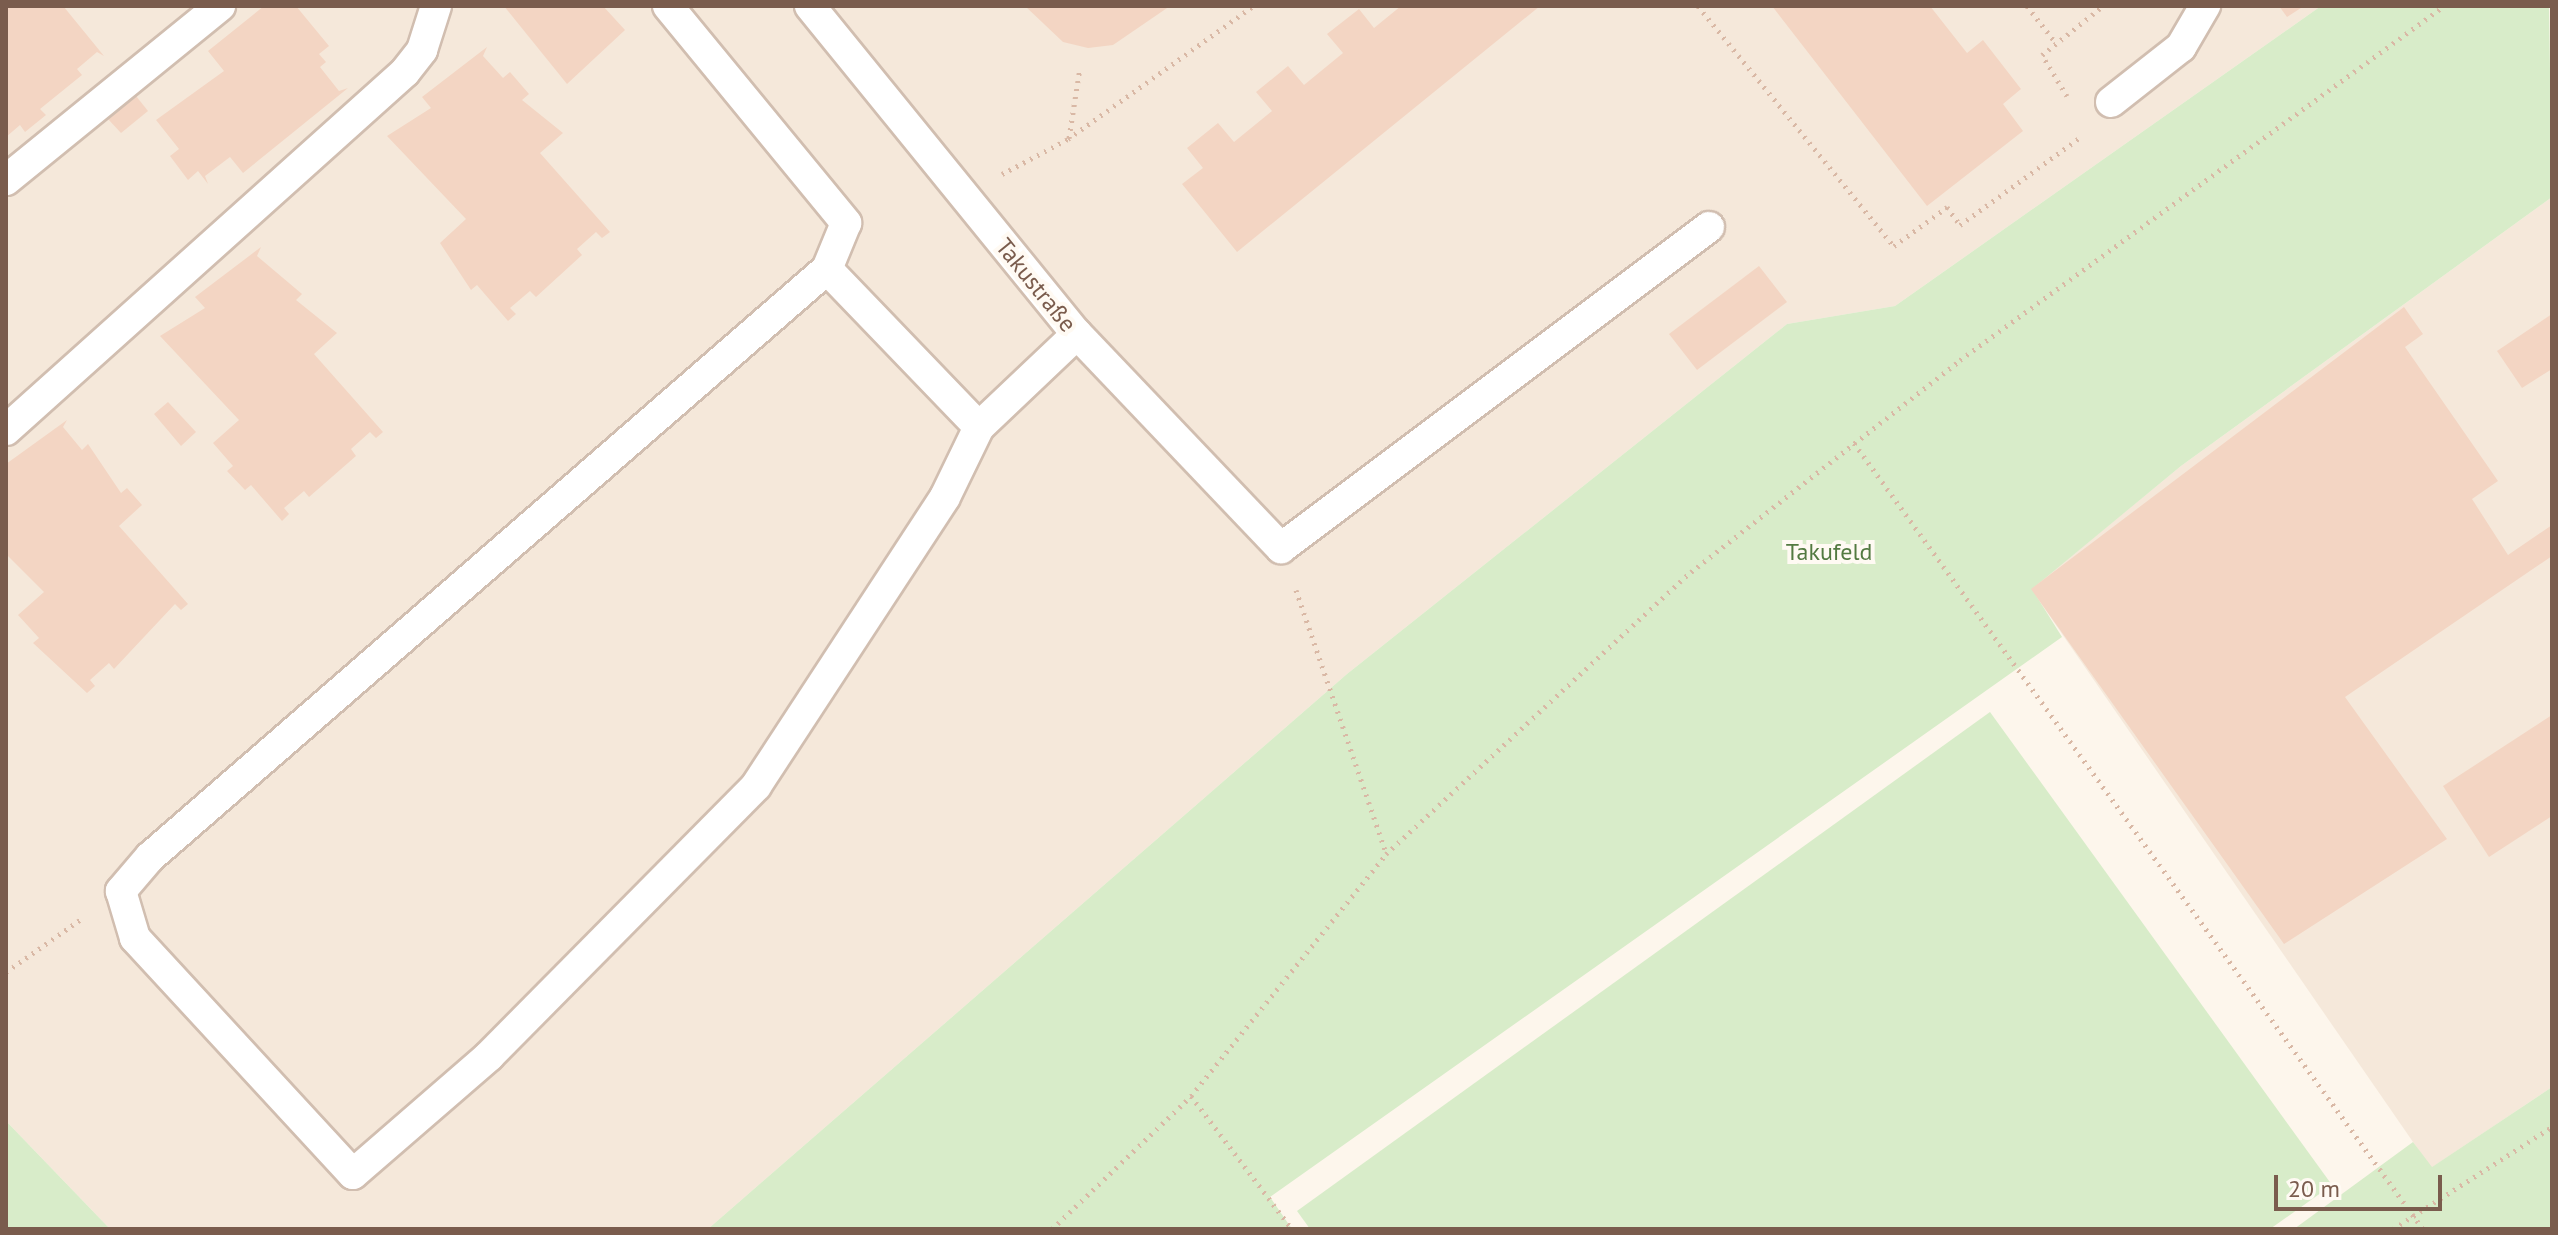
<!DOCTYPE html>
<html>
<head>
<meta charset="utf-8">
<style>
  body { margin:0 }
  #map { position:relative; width:2558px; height:1235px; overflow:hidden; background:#fdf6ec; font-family:"PT Sans",sans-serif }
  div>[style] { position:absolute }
  .residential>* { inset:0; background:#f5e8da }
  .green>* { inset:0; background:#d8ecc9 }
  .building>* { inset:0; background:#f3d5c3 }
  .path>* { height:5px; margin-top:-2.5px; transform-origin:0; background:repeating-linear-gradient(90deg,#d9b8a5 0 2px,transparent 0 8px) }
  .roads { filter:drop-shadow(2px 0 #d1beb0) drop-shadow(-2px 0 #d1beb0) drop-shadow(0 2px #d1beb0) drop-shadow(0 -2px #d1beb0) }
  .lane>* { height:30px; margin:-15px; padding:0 15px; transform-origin:15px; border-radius:15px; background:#fff }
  span { translate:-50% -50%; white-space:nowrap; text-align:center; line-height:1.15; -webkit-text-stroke:8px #fffaf3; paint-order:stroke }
  .street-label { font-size:24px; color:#7a5c4d }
  .park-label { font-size:24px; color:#537a41 }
  .frame { position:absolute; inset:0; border:8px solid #7a5c4d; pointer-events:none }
  .scale { position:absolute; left:2274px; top:1175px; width:168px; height:36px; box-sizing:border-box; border:4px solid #7a5c4d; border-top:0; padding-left:10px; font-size:24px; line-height:28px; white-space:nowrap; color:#7a5c4d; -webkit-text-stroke:6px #fffaf3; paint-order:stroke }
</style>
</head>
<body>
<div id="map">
  <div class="residential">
    <i style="clip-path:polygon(6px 6px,2321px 6px,1895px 306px,1787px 324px,1347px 674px,708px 1229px,110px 1229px,6px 1121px)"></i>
    <i style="clip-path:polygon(2552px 197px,2552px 1087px,2431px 1168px,2031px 589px,2181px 466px)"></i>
  </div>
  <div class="green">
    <i style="clip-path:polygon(2321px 6px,2549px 6px,2552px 197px,2181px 466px,2032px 589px,2062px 637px,1270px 1197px,1292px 1229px,708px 1229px,1347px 674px,1787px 324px,1895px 306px)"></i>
    <i style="clip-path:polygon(1990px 712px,2332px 1185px,2270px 1229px,1310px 1229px,1297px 1211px)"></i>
    <i style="clip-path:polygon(2552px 1087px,2552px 1229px,2294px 1229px,2413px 1142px,2432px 1167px)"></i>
    <i style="clip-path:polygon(6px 1121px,110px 1229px,6px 1229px)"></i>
  </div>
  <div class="building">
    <i style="clip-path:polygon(6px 6px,64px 7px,104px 56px,97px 52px,77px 69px,82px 75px,40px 109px,46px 115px,25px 132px,20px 125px,6px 137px)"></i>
    <i style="clip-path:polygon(264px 6px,296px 6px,329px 46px,319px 54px,326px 62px,320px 67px,339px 91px,348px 88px,243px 173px,230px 157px,205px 176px,208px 184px,198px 171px,188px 180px,170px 156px,179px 149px,156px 120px,224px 71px,208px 51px)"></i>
    <i style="clip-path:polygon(504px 6px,603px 6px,625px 30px,567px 84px)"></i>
    <i style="clip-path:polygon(1025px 6px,1170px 6px,1113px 45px,1088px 48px,1063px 42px)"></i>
    <i style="clip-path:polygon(1401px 6px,1540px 6px,1237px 252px,1182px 184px,1203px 168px,1187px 148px,1218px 123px,1234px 142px,1272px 111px,1256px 92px,1288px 66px,1304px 85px,1343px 53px,1327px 34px,1359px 9px,1374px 28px)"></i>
    <i style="clip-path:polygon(1772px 6px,1930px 6px,1967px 53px,1983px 40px,2021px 89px,2003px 104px,2023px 131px,1927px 206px)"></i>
    <i style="clip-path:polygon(2279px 6px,2304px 6px,2287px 17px)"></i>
    <i style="clip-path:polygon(487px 47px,483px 56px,503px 78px,510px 72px,529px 94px,522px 100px,563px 133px,540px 153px,610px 232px,602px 238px,596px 232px,577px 249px,582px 255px,536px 297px,530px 291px,510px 308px,516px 314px,508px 321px,477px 285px,471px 290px,440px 243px,466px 219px,387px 136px,431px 108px,422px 97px)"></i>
    <i style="clip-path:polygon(136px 96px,148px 111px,121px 133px,108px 119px)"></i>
    <i style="clip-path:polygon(261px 247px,257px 256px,302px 294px,296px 300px,337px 333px,314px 354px,383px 432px,376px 438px,370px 432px,351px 449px,356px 456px,309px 497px,304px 491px,284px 508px,289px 514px,282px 521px,251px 485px,245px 490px,227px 471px,233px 466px,213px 443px,239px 420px,160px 336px,205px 308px,195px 297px)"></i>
    <i style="clip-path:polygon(1759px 266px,1787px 302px,1697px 370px,1669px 334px)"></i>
    <i style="clip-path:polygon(2404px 307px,2423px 334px,2405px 347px,2498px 481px,2472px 499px,2508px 555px,2552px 525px,2552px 556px,2345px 697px,2447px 839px,2284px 944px,2031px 589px)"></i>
    <i style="clip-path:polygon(2552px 314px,2552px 369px,2522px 388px,2497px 351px)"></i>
    <i style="clip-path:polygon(168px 402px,196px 432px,181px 446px,154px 414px)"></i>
    <i style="clip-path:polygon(67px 420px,63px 427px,82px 450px,88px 444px,121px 493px,127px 488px,142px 505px,119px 526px,188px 604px,181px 610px,175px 604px,114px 669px,109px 663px,90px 680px,95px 686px,87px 693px,33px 643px,39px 638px,18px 615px,44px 592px,6px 554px,6px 464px)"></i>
    <i style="clip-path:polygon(2552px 715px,2552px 816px,2489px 857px,2443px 786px)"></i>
  </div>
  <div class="path">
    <i style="left:1698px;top:6px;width:310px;rotate:50.8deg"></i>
    <i style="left:1894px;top:246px;width:66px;rotate:-36.3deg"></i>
    <i style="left:1947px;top:207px;width:22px;rotate:54deg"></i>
    <i style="left:1960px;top:225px;width:151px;rotate:-36.1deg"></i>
    <i style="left:2027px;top:6px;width:47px;rotate:51.9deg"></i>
    <i style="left:2067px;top:96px;width:48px;rotate:-121.4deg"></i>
    <i style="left:2042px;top:55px;width:78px;rotate:-38.8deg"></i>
    <i style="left:1069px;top:138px;width:71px;rotate:-81.1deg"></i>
    <i style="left:1002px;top:174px;width:75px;rotate:-27.9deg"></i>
    <i style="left:1068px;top:139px;width:228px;rotate:-35.7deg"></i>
    <i style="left:1854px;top:443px;width:970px;rotate:54.1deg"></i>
    <i style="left:1296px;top:590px;width:278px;rotate:71.1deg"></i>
    <i style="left:6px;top:972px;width:95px;rotate:-35.2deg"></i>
    <i style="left:1191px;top:1096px;width:167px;rotate:52.8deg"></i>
    <i style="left:1052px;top:1229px;width:192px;rotate:-43.7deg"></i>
    <i style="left:1191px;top:1096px;width:311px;rotate:-51.1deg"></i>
    <i style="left:1386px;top:854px;width:415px;rotate:-42.8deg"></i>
    <i style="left:1691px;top:572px;width:342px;rotate:-38.2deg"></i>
    <i style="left:1960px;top:360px;width:600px;rotate:-36.18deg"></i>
    <i style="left:2393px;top:1229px;width:189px;rotate:-32.7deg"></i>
  </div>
  <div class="roads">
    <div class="lane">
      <i style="left:668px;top:6px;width:281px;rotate:50.6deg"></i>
      <i style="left:846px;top:223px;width:50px;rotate:112.4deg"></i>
      <i style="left:827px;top:269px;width:897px;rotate:139.02deg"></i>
      <i style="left:150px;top:857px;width:45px;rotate:130.5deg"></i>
      <i style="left:121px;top:891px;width:49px;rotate:73.4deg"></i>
      <i style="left:135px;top:938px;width:321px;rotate:47.3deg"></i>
      <i style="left:353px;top:1174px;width:180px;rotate:-40.9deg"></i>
      <i style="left:489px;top:1056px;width:380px;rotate:-45.3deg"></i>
      <i style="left:756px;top:786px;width:345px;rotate:-56.8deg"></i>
      <i style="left:945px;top:497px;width:78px;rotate:-64.1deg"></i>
      <i style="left:979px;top:427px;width:135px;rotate:-43.5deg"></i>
      <i style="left:810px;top:6px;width:423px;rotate:50.9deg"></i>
      <i style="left:1077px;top:334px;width:296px;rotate:46.4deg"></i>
      <i style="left:1281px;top:548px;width:535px;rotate:-36.87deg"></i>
      <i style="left:2111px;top:102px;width:89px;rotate:-38.2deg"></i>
      <i style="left:2181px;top:47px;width:48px;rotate:-59.7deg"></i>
      <i style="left:6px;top:180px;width:276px;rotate:-39.1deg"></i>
      <i style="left:827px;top:269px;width:219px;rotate:46.1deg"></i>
      <i style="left:6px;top:430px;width:536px;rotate:-41.9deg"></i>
      <i style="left:405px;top:72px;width:28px;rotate:-52deg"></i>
      <i style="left:422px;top:50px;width:46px;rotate:-72.3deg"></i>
    </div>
  </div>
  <div class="street-label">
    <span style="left:1036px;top:285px;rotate:51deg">Takustraße</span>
  </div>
  <div class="park-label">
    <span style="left:1829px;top:552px">Takufeld</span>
  </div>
  <div class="frame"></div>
  <div class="scale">20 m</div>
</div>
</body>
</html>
